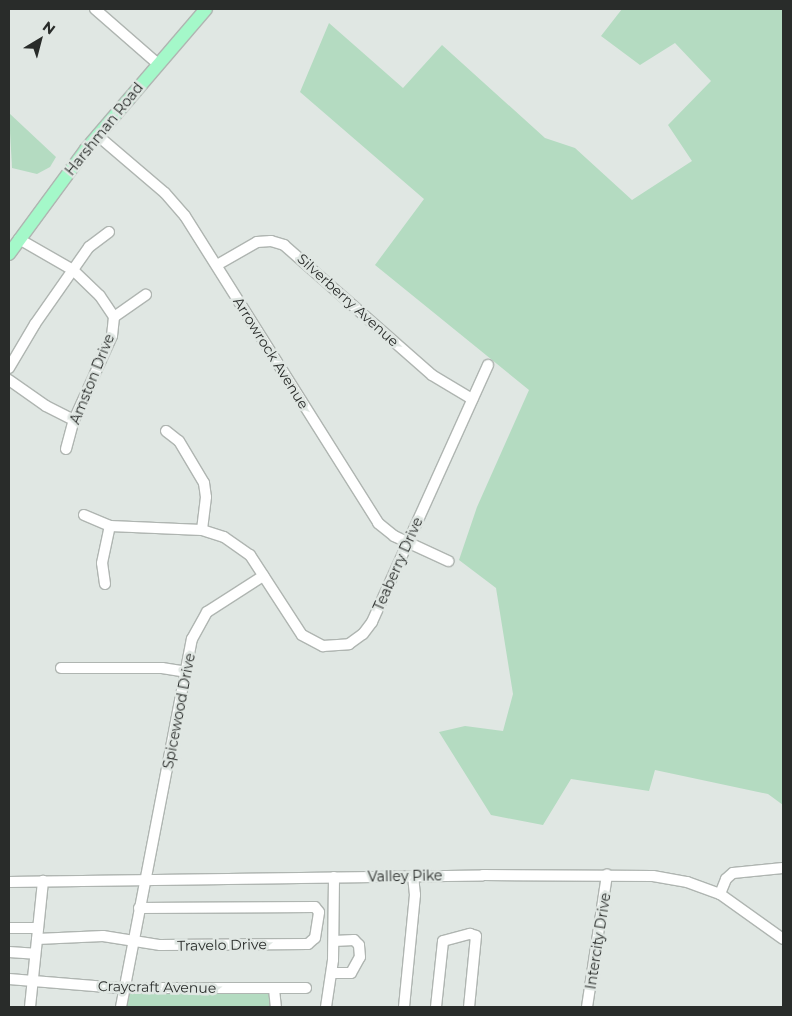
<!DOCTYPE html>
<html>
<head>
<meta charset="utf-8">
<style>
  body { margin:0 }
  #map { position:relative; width:792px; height:1016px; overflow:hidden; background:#e0e7e3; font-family:Montserrat,sans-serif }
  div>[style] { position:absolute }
  .green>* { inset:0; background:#b4dbc1 }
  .roads { filter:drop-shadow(1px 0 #afb5b1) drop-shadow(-1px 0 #afb5b1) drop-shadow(0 1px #afb5b1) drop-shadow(0 -1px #afb5b1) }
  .minor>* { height:10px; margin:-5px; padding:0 5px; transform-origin:5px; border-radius:5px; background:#fff }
  .major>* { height:12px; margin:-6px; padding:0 6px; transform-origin:6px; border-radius:6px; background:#a4f8c9 }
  span { translate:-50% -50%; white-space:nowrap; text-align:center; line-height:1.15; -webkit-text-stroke:5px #e0e7e3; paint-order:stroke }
  .street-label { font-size:14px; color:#292c2a }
  .frame { position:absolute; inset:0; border:10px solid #292c2a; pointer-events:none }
  .north { position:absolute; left:15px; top:15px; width:50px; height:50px; -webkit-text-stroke:4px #e0e7e3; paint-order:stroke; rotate:37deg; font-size:14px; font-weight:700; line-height:20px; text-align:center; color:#292c2a }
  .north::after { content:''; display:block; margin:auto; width:18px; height:22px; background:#292c2a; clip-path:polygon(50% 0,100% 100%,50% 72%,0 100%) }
</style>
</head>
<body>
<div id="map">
  <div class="green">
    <i style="clip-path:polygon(622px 9px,783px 9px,783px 805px,768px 794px,655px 770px,649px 791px,571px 779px,543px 825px,491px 815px,439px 732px,465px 726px,503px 731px,513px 694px,496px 588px,459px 560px,477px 507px,529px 390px,375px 265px,424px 199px,300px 92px,329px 23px,403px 88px,442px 45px,545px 138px,575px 148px,632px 200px,692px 161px,668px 125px,711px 81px,675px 43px,640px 65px,601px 36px)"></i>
    <i style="clip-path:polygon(9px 113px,56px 157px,50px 167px,37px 174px,12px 168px)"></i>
    <i style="clip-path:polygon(125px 987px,274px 989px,272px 1007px,121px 1007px)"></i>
  </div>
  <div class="roads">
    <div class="minor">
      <i style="left:95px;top:9px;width:84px;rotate:41.1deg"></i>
      <i style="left:97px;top:135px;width:89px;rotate:40.5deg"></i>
      <i style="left:165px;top:193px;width:30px;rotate:49deg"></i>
      <i style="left:185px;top:216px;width:363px;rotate:57.8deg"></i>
      <i style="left:378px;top:523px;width:21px;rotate:39deg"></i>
      <i style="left:394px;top:536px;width:60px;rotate:24.8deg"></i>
      <i style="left:19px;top:239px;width:62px;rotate:29.9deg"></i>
      <i style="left:73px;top:270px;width:37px;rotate:44deg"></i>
      <i style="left:100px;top:296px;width:25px;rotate:56deg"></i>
      <i style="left:217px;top:265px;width:46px;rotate:-29.9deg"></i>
      <i style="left:257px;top:242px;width:14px;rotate:-4deg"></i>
      <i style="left:271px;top:241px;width:14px;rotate:17deg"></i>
      <i style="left:284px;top:245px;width:197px;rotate:41.3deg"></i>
      <i style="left:432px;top:375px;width:47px;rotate:31deg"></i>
      <i style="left:9px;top:368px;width:51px;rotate:-59.4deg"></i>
      <i style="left:35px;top:324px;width:94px;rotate:-55deg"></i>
      <i style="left:89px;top:247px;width:25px;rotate:-37deg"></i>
      <i style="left:9px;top:380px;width:45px;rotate:35.1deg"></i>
      <i style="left:46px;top:406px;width:31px;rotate:27deg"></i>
      <i style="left:166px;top:431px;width:16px;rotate:38deg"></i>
      <i style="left:179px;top:441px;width:49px;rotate:59.2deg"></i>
      <i style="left:204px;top:483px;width:14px;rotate:82deg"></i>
      <i style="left:206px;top:497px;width:33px;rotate:97deg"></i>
      <i style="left:66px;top:449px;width:30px;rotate:-75deg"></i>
      <i style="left:74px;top:420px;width:92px;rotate:-65.7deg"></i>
      <i style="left:112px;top:336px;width:19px;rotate:-84deg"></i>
      <i style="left:114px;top:317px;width:39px;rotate:-35deg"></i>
      <i style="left:84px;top:515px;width:28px;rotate:23deg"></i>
      <i style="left:110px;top:526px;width:92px;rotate:2.5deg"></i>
      <i style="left:202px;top:530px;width:23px;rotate:18deg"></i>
      <i style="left:224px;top:537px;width:32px;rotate:35deg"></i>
      <i style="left:250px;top:555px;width:95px;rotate:57deg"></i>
      <i style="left:302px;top:635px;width:24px;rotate:28deg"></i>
      <i style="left:323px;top:646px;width:26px;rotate:-4deg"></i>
      <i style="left:349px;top:644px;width:17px;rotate:-36deg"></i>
      <i style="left:363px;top:634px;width:15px;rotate:-53deg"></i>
      <i style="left:372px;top:622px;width:282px;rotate:-65.7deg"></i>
      <i style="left:105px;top:584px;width:21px;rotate:-98deg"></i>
      <i style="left:102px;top:563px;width:38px;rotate:-78deg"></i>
      <i style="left:61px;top:668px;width:101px"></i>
      <i style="left:162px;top:668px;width:24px;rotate:9deg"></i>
      <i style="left:9px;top:882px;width:474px;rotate:-0.8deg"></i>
      <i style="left:483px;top:875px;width:170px;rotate:0.3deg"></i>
      <i style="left:653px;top:876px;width:35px;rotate:10deg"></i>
      <i style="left:687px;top:882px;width:35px;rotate:20deg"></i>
      <i style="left:720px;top:894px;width:77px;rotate:35.5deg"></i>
      <i style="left:720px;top:894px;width:16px;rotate:-68deg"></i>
      <i style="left:726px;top:879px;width:9px;rotate:-41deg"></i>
      <i style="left:733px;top:873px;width:50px;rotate:-5.7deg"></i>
      <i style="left:9px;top:928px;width:29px"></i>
      <i style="left:37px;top:939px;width:66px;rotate:-2.6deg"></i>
      <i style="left:103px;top:936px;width:58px;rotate:9deg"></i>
      <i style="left:160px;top:945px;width:148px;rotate:-0.4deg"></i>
      <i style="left:308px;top:944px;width:9px;rotate:-41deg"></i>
      <i style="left:315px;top:938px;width:26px;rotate:-81deg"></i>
      <i style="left:319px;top:912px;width:6px;rotate:-129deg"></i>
      <i style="left:315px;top:907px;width:176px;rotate:179.7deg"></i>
      <i style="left:9px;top:952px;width:26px;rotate:4deg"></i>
      <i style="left:332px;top:973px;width:19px"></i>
      <i style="left:351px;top:973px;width:18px;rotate:-61deg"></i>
      <i style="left:360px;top:957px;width:12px;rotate:-95deg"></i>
      <i style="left:359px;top:945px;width:7px;rotate:-135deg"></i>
      <i style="left:354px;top:940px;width:20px;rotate:177deg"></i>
      <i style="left:9px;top:979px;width:110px;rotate:4.7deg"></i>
      <i style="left:119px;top:988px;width:187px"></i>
      <i style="left:274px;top:989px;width:18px;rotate:84deg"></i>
      <i style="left:30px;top:1007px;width:127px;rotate:-84.1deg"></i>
      <i style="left:121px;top:1007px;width:375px;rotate:-79.1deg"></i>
      <i style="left:192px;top:639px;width:31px;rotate:-61deg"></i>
      <i style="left:207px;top:612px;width:67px;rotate:-32.7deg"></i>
      <i style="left:326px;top:1007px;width:48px;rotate:-81.5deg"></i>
      <i style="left:333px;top:960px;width:83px;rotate:-89.3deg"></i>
      <i style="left:404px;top:1007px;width:113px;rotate:-84.4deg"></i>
      <i style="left:415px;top:895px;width:19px;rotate:-96deg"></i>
      <i style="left:436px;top:1007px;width:66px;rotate:-83.9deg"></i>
      <i style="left:443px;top:941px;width:28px;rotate:-15deg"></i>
      <i style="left:470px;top:934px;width:6px;rotate:18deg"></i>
      <i style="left:476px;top:936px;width:71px;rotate:95.6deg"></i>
      <i style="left:587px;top:1007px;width:134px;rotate:-81.4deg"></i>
    </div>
    <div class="major">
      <i style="left:9px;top:254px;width:130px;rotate:-53.7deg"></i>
      <i style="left:86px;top:149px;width:184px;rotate:-49.4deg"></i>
    </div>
  </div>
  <div class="street-label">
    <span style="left:104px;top:129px;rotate:-51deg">Harshman Road</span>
    <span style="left:348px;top:300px;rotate:42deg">Silverberry Avenue</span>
    <span style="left:271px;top:353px;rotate:58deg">Arrowrock Avenue</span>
    <span style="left:92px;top:379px;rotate:-68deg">Amston Drive</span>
    <span style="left:398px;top:564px;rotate:-66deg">Teaberry Drive</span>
    <span style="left:179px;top:711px;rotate:-79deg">Spicewood Drive</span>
    <span style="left:405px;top:876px;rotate:-1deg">Valley Pike</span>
    <span style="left:598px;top:941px;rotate:-81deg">Intercity Drive</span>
    <span style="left:222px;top:945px;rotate:-1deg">Travelo Drive</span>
    <span style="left:157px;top:987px;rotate:1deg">Craycraft Avenue</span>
  </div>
  <div class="frame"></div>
  <div class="north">N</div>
</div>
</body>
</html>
